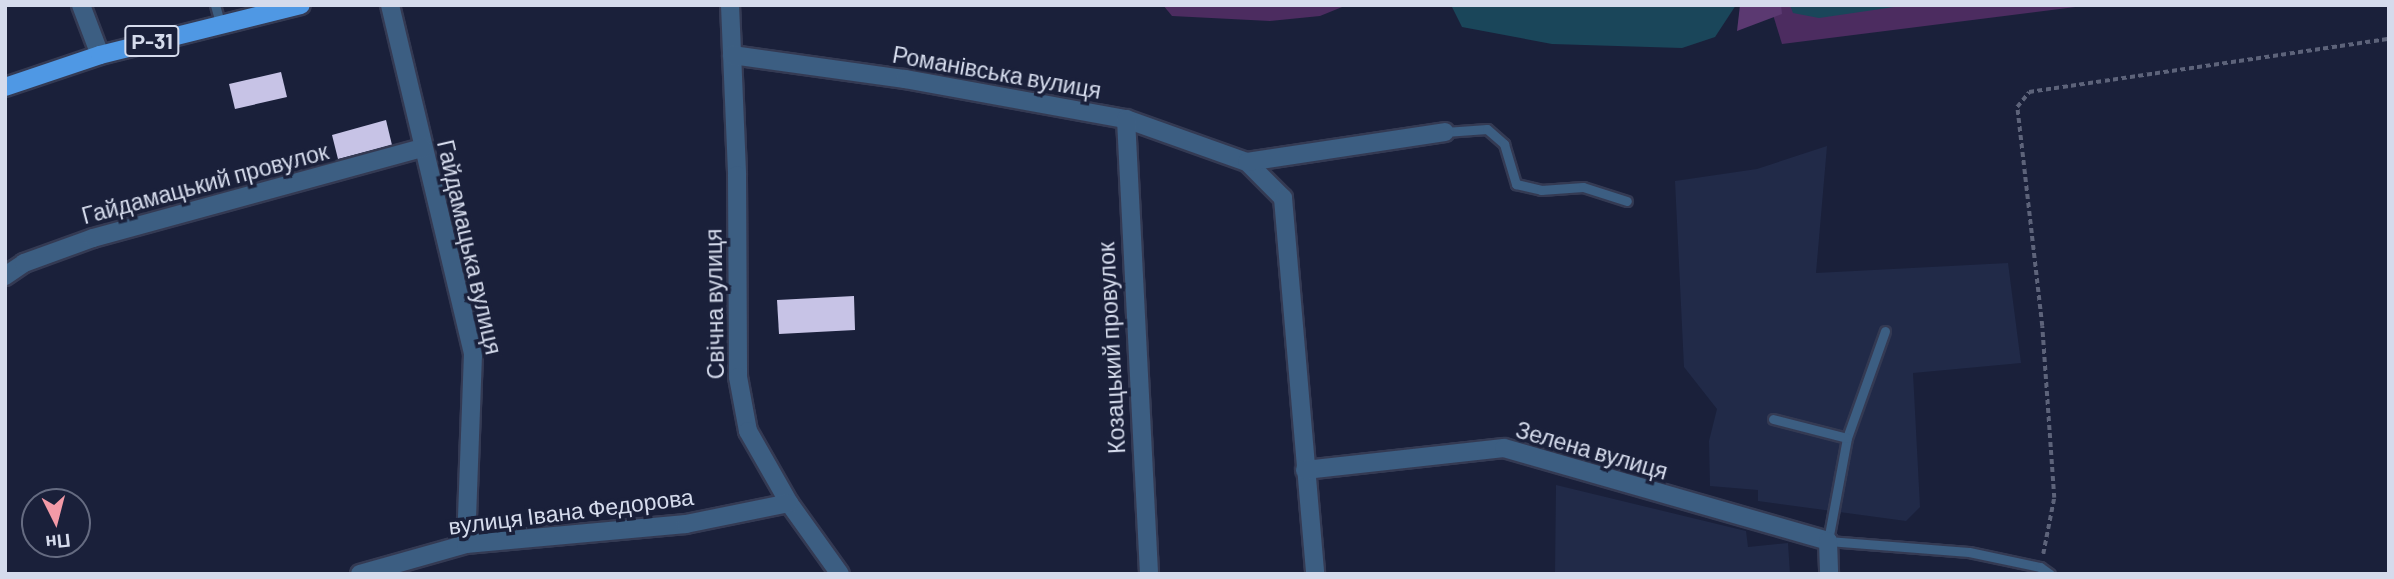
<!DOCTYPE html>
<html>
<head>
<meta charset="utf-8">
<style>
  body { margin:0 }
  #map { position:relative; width:2394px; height:579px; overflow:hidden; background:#1a203a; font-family:Barlow,sans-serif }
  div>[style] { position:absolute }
  .built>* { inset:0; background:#212a48 }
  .green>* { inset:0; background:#4c2c60 }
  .forest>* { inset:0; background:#5b3971 }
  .water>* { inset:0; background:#1a465a }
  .building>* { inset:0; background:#c7c3e6 }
  .path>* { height:3.5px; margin-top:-1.75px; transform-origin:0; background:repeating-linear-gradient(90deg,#5d637a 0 5px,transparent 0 8.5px) }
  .roads { filter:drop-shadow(2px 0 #343a53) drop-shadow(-2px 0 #343a53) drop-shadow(0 2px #343a53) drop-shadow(0 -2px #343a53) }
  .lane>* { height:9px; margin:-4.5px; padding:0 4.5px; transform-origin:4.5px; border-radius:4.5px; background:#3c5e82 }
  .street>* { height:18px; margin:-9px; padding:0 9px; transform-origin:9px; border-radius:9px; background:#3c5e82 }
  .primary>* { height:18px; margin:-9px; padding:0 9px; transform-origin:9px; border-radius:9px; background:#4f98e4 }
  span { translate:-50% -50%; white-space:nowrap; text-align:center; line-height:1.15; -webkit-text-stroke:7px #1a203a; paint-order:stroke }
  .shield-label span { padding:2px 5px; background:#1a203a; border:2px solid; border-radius:5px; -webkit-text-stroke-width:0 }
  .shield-label { font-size:21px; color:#d5dbec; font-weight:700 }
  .street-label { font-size:23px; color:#d5dbec }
  .frame { position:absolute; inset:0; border:7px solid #d5dbec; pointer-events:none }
  .north { position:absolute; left:21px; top:488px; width:70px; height:70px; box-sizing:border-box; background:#1a203a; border:2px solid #656b81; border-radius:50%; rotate:174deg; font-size:19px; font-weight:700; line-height:28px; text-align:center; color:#d5dbec }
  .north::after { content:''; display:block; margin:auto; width:24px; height:32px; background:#f39aa7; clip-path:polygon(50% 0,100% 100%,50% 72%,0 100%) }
</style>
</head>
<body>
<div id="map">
  <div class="built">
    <i style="clip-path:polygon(1827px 146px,1816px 273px,2008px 263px,2021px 363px,1913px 373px,1920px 507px,1906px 521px,1758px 501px,1758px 490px,1710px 486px,1709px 441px,1717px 409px,1684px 367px,1675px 181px,1757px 169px)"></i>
    <i style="clip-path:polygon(1556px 485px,1746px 531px,1748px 547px,1788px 543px,1790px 574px,1555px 574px)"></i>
  </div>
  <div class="green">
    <i style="clip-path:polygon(1163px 5px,1347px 5px,1320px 16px,1270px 21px,1172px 16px)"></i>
    <i style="clip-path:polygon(1770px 5px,2091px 5px,1782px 44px)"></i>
  </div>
  <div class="forest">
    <i style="clip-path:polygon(1740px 5px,1781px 5px,1782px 14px,1737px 31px)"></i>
  </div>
  <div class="water">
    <i style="clip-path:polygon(1451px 5px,1736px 5px,1715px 37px,1682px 48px,1552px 44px,1462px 27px)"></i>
    <i style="clip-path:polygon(1790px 5px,1908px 5px,1819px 18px,1793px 13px)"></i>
  </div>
  <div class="building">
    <i style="clip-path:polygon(281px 72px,287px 97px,235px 109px,229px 84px)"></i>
    <i style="clip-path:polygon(386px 120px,392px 145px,338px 159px,332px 135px)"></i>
    <i style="clip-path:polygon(854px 296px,855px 330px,779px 334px,777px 300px)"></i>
  </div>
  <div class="path">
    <i style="left:2043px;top:554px;width:57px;rotate:-78.9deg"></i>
    <i style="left:2054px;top:498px;width:172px;rotate:-94deg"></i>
    <i style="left:2042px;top:326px;width:220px;rotate:-96.5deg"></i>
    <i style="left:2017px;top:107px;width:19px;rotate:-51deg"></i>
    <i style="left:2029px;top:92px;width:364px;rotate:-8.4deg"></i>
  </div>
  <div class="roads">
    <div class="lane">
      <i style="left:215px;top:5px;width:19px;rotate:74deg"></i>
      <i style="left:1445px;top:132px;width:42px;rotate:-4.1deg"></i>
      <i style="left:1487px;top:129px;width:23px;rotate:41deg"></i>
      <i style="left:1504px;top:144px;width:42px;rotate:73.3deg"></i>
      <i style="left:1516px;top:184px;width:26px;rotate:13deg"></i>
      <i style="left:1541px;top:190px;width:42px;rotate:-4.1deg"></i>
      <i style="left:1583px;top:187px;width:46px;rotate:17.7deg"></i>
      <i style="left:1885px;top:331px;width:114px;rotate:109.6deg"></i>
      <i style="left:1847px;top:438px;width:105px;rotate:100.5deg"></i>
      <i style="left:1828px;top:541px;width:141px;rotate:4.5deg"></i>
      <i style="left:1969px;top:552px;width:73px;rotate:11.9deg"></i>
      <i style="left:2040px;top:567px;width:12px;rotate:35deg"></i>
      <i style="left:1773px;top:419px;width:76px;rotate:14.4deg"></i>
    </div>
    <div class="street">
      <i style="left:81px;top:5px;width:53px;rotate:69.2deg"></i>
      <i style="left:390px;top:5px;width:359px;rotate:76.6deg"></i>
      <i style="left:473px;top:354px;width:190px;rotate:92.1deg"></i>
      <i style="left:730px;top:5px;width:170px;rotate:87.6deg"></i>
      <i style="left:737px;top:175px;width:202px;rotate:89.7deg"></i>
      <i style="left:738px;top:377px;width:55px;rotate:79.5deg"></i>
      <i style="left:748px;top:431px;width:83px;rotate:60.3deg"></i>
      <i style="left:789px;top:503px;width:87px;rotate:54.3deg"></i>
      <i style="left:732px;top:55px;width:175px;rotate:7.9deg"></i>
      <i style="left:905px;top:79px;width:225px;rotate:10.3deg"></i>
      <i style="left:1126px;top:119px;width:128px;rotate:19.6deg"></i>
      <i style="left:1247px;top:162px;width:51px;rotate:45deg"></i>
      <i style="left:1283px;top:198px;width:377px;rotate:85.1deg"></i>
      <i style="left:1126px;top:119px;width:456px;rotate:87.1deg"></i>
      <i style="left:1247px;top:162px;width:200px;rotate:-8.6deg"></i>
      <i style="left:5px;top:276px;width:23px;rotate:-34deg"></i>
      <i style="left:24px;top:263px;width:73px;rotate:-19.9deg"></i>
      <i style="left:93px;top:238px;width:342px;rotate:-15.3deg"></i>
      <i style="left:1305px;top:470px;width:200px;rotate:-6.3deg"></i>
      <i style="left:1504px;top:448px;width:337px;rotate:16deg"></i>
      <i style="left:1828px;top:541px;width:33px;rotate:88deg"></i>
      <i style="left:360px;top:574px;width:110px;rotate:-15.8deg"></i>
      <i style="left:466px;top:544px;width:221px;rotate:-5.2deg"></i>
      <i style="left:686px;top:524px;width:105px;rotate:-11.5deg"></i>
    </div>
    <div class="primary">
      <i style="left:5px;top:87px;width:100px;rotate:-18.6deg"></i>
      <i style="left:100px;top:55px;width:207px;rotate:-14deg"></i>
    </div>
  </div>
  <div class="shield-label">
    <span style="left:152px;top:41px">Р-31</span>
  </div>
  <div class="street-label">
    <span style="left:997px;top:72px;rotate:10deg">Романівська вулиця</span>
    <span style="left:205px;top:183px;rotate:-15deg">Гайдамацький провулок</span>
    <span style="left:470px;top:247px;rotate:77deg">Гайдамацька вулиця</span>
    <span style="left:714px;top:304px;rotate:-91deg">Свічна вулиця</span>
    <span style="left:1111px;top:348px;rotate:-93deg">Козацький провулок</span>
    <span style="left:1592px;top:450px;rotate:16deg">Зелена вулиця</span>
    <span style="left:571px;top:511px;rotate:-7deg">вулиця Івана Федорова</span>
  </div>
  <div class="frame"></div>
  <div class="north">Пн</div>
</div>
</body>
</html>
